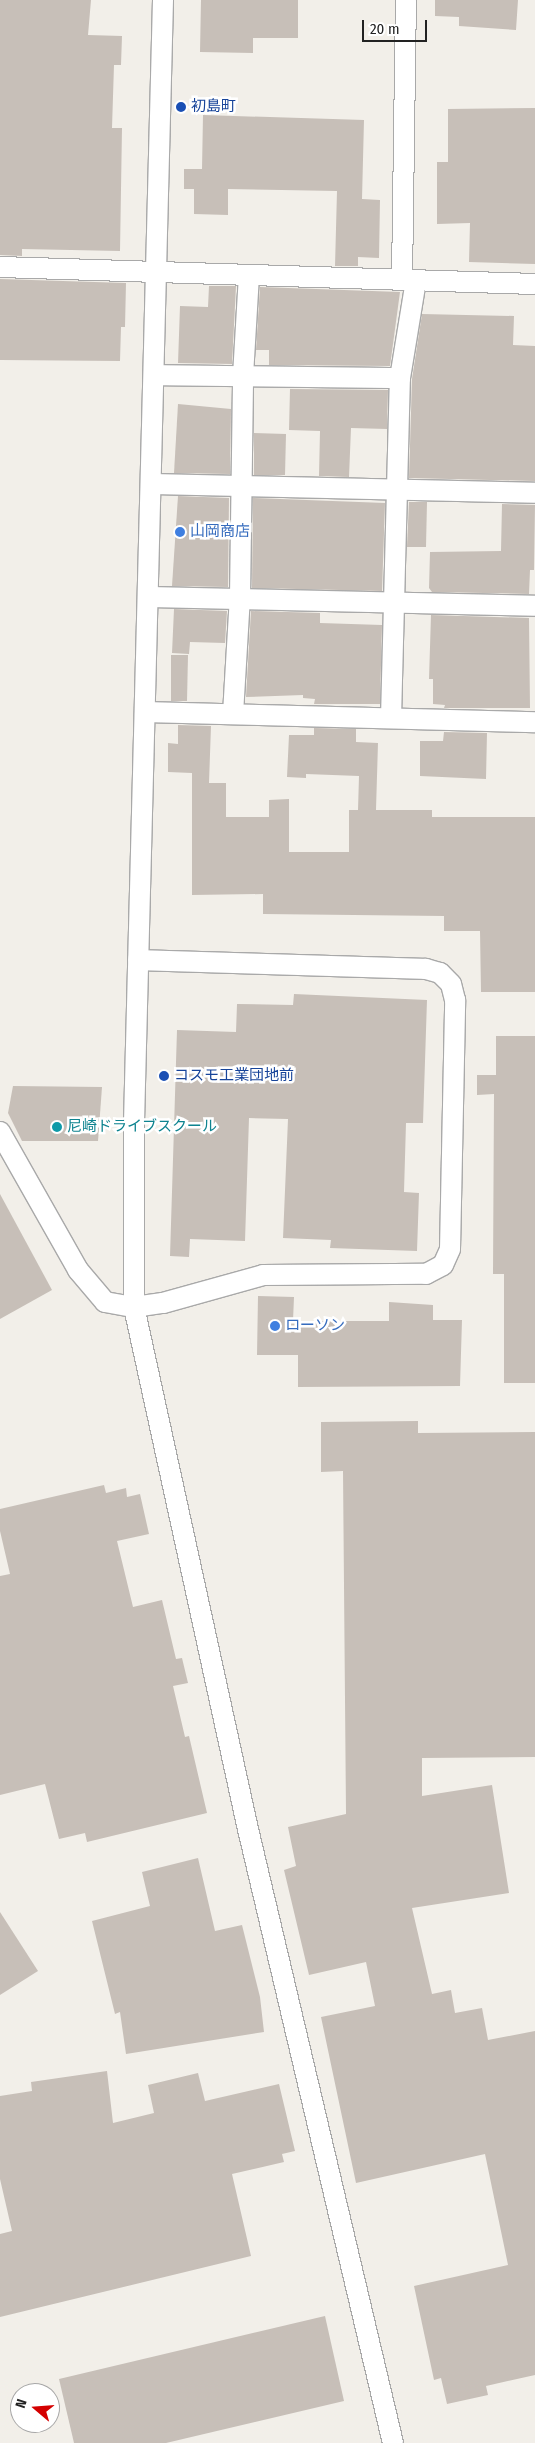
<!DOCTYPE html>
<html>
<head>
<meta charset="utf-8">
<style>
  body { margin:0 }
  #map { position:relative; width:535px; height:2443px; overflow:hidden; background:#f2efe9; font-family:"Fira Sans Condensed","Noto Sans JP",sans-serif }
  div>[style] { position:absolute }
  .building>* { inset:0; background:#c7bfb8 }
  .roads { filter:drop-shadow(1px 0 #a9a9a9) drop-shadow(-1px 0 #a9a9a9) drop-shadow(0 1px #a9a9a9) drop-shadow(0 -1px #a9a9a9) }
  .street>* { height:20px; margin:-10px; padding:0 10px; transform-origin:10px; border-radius:10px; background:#fff }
  .dots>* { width:14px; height:14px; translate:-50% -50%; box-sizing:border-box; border:2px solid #fff; border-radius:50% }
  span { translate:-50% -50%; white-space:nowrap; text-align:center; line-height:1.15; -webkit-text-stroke:5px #fff; paint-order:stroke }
  .transit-label { font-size:15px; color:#164399 }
  .left { translate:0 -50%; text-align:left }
  .shop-label { font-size:15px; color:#366cbe }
  .culture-label { font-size:15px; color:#0d838f }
  .north { position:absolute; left:10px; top:2383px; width:50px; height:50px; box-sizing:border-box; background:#fff; border:1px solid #a7a7a7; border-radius:50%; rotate:288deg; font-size:14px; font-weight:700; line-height:20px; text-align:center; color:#222 }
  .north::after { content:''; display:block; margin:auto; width:18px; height:22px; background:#d40000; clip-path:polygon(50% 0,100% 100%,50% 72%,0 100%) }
  .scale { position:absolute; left:362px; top:20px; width:65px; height:22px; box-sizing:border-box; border:2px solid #222; border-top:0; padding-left:6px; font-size:15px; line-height:18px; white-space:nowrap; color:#222; -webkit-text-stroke:4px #fff; paint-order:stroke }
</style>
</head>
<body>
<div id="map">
  <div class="building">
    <i style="clip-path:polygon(0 0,91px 0,88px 35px,122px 36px,121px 65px,114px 65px,112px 128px,122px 128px,120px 251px,22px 249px,22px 256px,0 255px)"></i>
    <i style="clip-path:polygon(201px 0,298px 0,298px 38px,253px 38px,253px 53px,200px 52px)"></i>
    <i style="clip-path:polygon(435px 0,518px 0,516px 30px,459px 26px,459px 17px,435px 16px)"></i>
    <i style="clip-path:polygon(535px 108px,535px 264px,469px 262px,470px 223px,437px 224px,437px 162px,448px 162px,448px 109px)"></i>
    <i style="clip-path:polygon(203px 115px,364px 120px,362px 199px,380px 200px,379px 258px,358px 257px,358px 266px,335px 266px,337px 191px,228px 189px,228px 215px,194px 214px,194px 189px,184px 189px,184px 169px,202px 169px)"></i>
    <i style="clip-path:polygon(0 279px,126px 283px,125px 327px,121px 327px,120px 361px,0 360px)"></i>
    <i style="clip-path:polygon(209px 286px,236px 286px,232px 364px,178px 363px,180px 306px,208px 307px)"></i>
    <i style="clip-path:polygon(260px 287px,400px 292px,390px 366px,269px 365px,269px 350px,256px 350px)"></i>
    <i style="clip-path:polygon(422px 314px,514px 316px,513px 345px,535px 346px,535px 481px,409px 478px,412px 379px)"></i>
    <i style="clip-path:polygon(290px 389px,388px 390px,387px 429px,351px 428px,349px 477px,319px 476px,320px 431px,289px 430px)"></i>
    <i style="clip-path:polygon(178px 404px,231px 409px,230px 474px,174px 473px)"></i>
    <i style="clip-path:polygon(254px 433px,286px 434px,285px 475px,254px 475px)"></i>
    <i style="clip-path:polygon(178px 496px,229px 498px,228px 587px,172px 586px)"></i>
    <i style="clip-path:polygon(253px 498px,385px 503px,382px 591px,252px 588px)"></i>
    <i style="clip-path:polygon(409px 502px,427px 502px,426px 547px,407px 547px)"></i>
    <i style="clip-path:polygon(502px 504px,535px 505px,534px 570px,530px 570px,529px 594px,432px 592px,429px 588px,430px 552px,501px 551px)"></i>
    <i style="clip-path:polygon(174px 609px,227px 611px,225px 643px,190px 642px,189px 654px,172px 653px)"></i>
    <i style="clip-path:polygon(251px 611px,320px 613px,320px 623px,382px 625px,380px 704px,314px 704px,315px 699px,303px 698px,303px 695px,246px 697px)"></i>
    <i style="clip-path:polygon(431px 615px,529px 618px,530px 708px,444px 708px,445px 705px,433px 704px,433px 679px,429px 679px)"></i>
    <i style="clip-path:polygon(171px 655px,188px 655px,187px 701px,171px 701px)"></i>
    <i style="clip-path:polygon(178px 725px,211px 726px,209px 783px,226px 783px,226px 817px,269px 817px,269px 800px,289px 799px,289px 852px,349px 852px,349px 810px,358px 810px,359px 776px,306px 774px,306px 778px,287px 777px,289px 735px,314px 735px,314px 728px,356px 729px,356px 742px,378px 743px,376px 810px,432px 810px,432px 817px,535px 817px,535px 992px,481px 992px,480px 931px,444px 931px,444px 916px,263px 914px,263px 894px,192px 895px,192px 773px,168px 772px,168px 743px,178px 744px)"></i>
    <i style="clip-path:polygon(444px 732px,487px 733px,486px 779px,420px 776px,420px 741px,443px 741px)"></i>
    <i style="clip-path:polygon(294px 994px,427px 1000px,423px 1123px,406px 1123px,404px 1192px,419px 1193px,417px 1251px,330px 1248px,331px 1240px,283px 1238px,288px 1119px,249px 1118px,245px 1241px,190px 1239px,189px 1257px,170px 1256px,177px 1030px,236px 1032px,237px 1004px,293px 1005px)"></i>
    <i style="clip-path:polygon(496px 1036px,535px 1036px,535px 1383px,504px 1383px,504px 1274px,493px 1274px,494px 1094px,477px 1095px,477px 1075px,496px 1075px)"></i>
    <i style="clip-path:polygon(13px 1086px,102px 1087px,98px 1141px,22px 1141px,8px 1113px)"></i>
    <i style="clip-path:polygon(0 1194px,52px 1290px,0 1319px)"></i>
    <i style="clip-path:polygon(258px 1296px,294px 1297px,293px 1321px,389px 1321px,389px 1302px,433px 1305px,433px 1320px,462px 1320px,460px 1386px,298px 1387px,298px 1355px,257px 1355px)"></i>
    <i style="clip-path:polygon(418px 1421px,418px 1433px,535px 1432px,535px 1757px,422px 1758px,422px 1796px,492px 1785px,509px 1893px,412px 1908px,432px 1994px,451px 1990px,455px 2013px,482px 2008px,488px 2040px,535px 2031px,535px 2375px,486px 2386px,488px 2395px,447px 2404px,441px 2378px,434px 2380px,414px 2286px,508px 2265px,485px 2154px,356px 2183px,321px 2017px,375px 2006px,366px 1962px,309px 1975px,284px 1870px,296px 1866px,288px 1827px,346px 1814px,343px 1471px,321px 1472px,321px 1422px)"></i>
    <i style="clip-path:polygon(104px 1485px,106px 1493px,126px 1488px,127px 1497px,140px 1494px,149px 1534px,117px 1541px,133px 1607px,162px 1600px,176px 1659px,182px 1658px,188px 1683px,173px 1686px,185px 1737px,189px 1736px,207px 1813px,87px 1842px,85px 1833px,59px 1839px,45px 1784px,0 1795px,0 1576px,10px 1574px,0 1531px,0 1509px)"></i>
    <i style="clip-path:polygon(198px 1858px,215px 1931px,242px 1925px,260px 1997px,264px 2032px,126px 2054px,120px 2012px,115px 2014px,92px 1921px,150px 1906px,142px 1872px)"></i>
    <i style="clip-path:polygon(0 1912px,38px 1971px,0 1995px)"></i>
    <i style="clip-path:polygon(107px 2071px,113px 2123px,154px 2113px,148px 2085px,198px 2073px,205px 2101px,279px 2084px,295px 2151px,282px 2154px,284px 2162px,232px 2174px,251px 2256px,0 2317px,0 2234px,12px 2231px,0 2179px,0 2096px,32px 2091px,31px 2082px)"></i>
    <i style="clip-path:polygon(325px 2316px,344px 2401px,166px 2443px,74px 2443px,59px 2379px)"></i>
  </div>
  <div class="roads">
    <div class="street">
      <i style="left:163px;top:0;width:1124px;rotate:91.48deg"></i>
      <i style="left:134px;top:1124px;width:183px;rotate:90deg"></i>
      <i style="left:134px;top:1307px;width:530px;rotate:77.69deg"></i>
      <i style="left:247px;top:1825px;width:635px;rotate:76.71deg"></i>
      <i style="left:0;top:267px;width:535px;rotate:1.82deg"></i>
      <i style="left:402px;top:280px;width:280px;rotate:-89.2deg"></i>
      <i style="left:154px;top:375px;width:246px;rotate:0.7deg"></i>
      <i style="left:152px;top:484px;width:383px;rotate:1.3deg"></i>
      <i style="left:149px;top:597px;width:386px;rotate:1.3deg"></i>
      <i style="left:145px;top:712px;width:390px;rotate:1.5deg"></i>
      <i style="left:233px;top:714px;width:117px;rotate:-86.6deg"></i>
      <i style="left:240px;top:597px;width:221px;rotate:-89.2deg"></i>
      <i style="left:243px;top:376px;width:101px;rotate:-86.6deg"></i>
      <i style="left:391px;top:718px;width:340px;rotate:-88.5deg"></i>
      <i style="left:400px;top:378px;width:99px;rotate:-80.7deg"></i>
      <i style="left:0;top:1132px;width:159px;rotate:60.5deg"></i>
      <i style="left:78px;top:1270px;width:42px;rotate:49.8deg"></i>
      <i style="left:105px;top:1302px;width:29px;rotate:10deg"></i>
      <i style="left:134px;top:1307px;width:29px;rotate:-8deg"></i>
      <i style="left:163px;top:1303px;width:104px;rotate:-15.6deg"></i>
      <i style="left:263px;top:1275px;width:163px;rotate:-0.4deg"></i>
      <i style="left:426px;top:1274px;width:19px;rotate:-28deg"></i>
      <i style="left:443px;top:1265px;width:17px;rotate:-66deg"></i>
      <i style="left:450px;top:1249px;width:249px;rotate:-88.8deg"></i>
      <i style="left:455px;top:1000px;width:16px;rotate:-104deg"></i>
      <i style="left:451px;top:984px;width:16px;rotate:-135deg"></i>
      <i style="left:440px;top:973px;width:15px;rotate:-164deg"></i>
      <i style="left:426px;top:969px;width:288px;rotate:-178.2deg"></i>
    </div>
  </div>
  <div class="dots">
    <i style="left:181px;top:107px;background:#1a4fb4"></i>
    <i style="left:180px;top:532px;background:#3f7fe0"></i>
    <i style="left:164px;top:1076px;background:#1a4fb4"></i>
    <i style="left:57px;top:1127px;background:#0f9aa8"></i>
    <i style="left:275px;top:1326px;background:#3f7fe0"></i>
  </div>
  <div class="transit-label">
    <span class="left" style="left:191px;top:107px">初島町</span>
    <span class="left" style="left:174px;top:1076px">コスモ工業団地前</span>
  </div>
  <div class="shop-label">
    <span class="left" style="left:190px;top:532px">山岡商店</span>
    <span class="left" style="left:285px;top:1326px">ローソン</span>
  </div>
  <div class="culture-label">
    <span class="left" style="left:67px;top:1127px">尼崎ドライブスクール</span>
  </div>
  <div class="north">N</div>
  <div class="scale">20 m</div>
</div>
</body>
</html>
